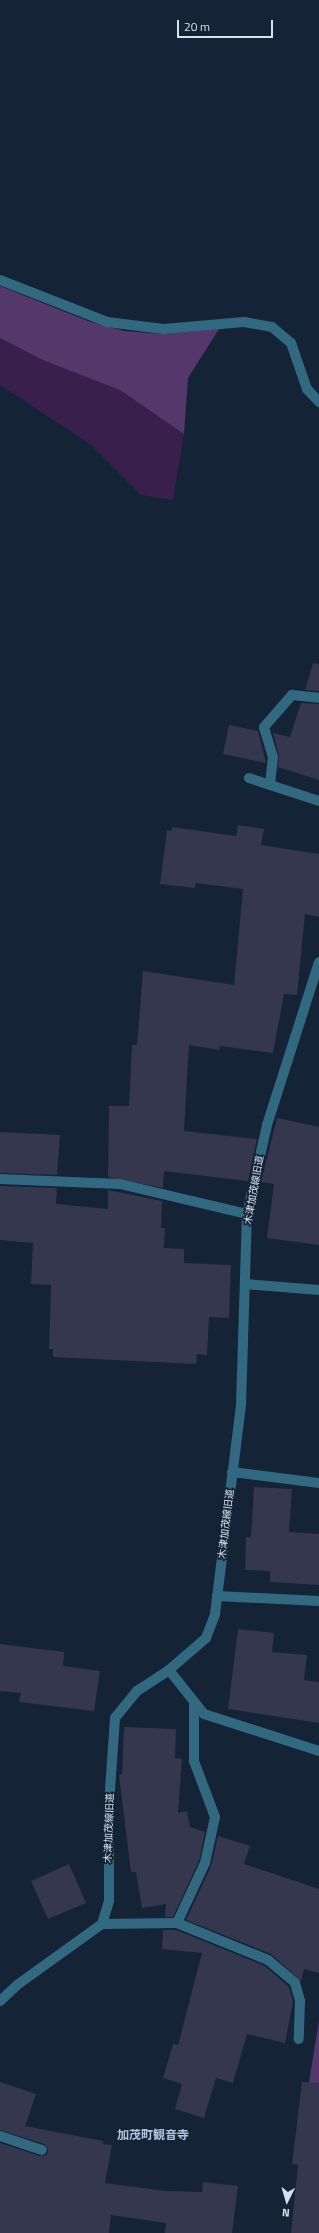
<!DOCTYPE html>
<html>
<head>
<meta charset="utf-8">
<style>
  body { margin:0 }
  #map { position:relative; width:319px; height:2233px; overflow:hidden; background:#142336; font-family:"Titillium Web","Noto Sans JP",sans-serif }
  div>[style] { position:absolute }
  .green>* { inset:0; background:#381f4c }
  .forest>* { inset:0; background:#54386c }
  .building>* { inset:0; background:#35374f }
  .street>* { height:10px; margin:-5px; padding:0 5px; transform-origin:5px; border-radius:5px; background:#336980 }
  span { translate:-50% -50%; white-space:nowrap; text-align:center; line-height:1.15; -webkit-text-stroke:3.5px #142336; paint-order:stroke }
  .street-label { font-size:10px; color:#d6e1ee }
  .quarter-label { font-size:12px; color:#b0c4de; font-weight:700 }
  .north { position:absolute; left:267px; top:2181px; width:40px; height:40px; -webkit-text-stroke:3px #142336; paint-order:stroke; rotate:185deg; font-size:11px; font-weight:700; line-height:16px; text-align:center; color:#d6e1ee }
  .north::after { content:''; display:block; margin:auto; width:14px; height:18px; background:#d6e1ee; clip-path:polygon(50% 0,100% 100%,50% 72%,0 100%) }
  .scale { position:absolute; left:177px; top:20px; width:96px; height:18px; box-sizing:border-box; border:2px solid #d6e1ee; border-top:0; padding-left:5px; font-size:12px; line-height:14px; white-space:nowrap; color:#d6e1ee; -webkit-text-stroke:3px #142336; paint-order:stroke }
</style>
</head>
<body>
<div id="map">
  <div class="green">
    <i style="clip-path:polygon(0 338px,45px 361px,120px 390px,184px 434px,173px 500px,141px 495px,91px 445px,0 385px)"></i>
  </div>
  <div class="forest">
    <i style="clip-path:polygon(0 286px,88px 321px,124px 331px,164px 334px,219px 329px,188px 378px,184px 434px,120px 390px,45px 361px,0 338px)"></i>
    <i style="clip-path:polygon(319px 2021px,319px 2097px,307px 2094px)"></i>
  </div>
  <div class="building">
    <i style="clip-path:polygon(313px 663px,319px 664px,319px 691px,305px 690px)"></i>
    <i style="clip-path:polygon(301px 703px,319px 704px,319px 780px,278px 767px,279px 755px,273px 733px,290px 737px)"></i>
    <i style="clip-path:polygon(229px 725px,258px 731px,266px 763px,223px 754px)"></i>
    <i style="clip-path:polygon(238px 825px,264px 829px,261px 845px,319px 854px,319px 917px,305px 914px,297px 995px,284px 994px,273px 1053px,220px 1046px,219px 1050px,189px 1045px,184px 1131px,257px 1139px,248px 1181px,164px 1171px,163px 1188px,108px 1177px,109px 1106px,129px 1106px,132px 1045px,137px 1045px,143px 971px,234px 985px,243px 889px,196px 883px,195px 888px,160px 884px,167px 830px,171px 831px,172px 827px,236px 836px)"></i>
    <i style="clip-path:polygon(277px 1118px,319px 1127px,319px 1245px,267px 1238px,274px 1184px,261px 1182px)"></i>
    <i style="clip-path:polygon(0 1132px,60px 1135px,57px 1175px,0 1173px)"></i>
    <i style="clip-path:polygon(0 1186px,57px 1188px,56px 1204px,108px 1209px,108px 1190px,162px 1201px,161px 1228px,165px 1228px,164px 1248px,184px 1249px,184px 1263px,231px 1265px,229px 1318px,209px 1317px,207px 1355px,197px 1354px,196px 1364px,53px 1357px,53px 1349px,49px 1349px,51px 1285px,31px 1284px,33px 1243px,0 1240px)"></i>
    <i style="clip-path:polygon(254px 1487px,292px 1489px,289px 1532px,319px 1534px,319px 1585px,270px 1582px,270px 1571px,245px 1570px,246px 1537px,251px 1537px)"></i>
    <i style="clip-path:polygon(238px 1629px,274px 1633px,272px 1652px,307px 1655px,304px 1680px,319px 1682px,319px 1723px,228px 1709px)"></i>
    <i style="clip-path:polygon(0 1644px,64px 1652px,63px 1666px,100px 1671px,94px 1711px,19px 1702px,21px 1693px,0 1691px)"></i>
    <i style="clip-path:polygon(124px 1727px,176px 1729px,175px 1758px,182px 1759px,178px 1813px,187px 1811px,190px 1827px,205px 1832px,199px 1861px,173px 1917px,165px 1917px,166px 1904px,142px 1908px,136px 1872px,131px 1872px,119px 1775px,122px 1774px)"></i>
    <i style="clip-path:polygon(218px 1836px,250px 1846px,244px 1864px,319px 1889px,319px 1973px,304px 1969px,301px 1981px,271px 1954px,186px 1920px,211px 1866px)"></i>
    <i style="clip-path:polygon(69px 1864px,86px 1903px,48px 1919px,31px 1881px)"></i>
    <i style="clip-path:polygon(163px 1930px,176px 1930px,265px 1966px,289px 1987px,293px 2002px,285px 2043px,247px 2034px,233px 2083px,216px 2078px,204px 2118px,175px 2109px,182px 2084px,163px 2078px,173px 2044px,178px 2045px,202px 1953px,162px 1949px)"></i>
    <i style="clip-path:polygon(0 2082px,36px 2094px,25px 2126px,103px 2141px,103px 2144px,112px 2145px,105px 2183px,166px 2191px,202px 2192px,203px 2182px,238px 2186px,232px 2233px,165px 2233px,166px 2223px,111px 2215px,109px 2233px,0 2233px,0 2143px,40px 2156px,47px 2155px,48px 2149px,44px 2144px,0 2130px)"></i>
    <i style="clip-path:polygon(302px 2082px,319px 2083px,319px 2233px,291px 2233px,298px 2165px,292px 2164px)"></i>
  </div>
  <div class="street">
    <i style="left:0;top:280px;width:115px;rotate:21.4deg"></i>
    <i style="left:107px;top:322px;width:57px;rotate:7deg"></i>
    <i style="left:164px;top:329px;width:80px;rotate:-5deg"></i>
    <i style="left:244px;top:322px;width:28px;rotate:10deg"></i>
    <i style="left:272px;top:327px;width:25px;rotate:40deg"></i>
    <i style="left:291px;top:343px;width:49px;rotate:70.8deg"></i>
    <i style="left:307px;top:389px;width:18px;rotate:47deg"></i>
    <i style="left:249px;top:778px;width:74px;rotate:18.2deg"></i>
    <i style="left:270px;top:785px;width:28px;rotate:-84deg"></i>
    <i style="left:273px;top:757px;width:31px;rotate:-107deg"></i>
    <i style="left:264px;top:727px;width:43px;rotate:-48.8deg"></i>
    <i style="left:292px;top:695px;width:27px;rotate:6deg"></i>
    <i style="left:0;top:1179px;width:120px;rotate:2.4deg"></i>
    <i style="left:120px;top:1184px;width:130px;rotate:13.3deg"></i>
    <i style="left:245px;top:1284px;width:74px;rotate:4.6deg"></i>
    <i style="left:232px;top:1472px;width:88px;rotate:7.2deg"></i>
    <i style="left:217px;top:1596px;width:102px;rotate:2.8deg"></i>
    <i style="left:169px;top:1670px;width:56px;rotate:51.5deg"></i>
    <i style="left:204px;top:1714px;width:121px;rotate:17.8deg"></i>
    <i style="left:177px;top:1923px;width:66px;rotate:-65deg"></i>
    <i style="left:205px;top:1863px;width:47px;rotate:-77.7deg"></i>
    <i style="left:215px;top:1817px;width:60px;rotate:-110.6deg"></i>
    <i style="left:194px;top:1761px;width:59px;rotate:-90deg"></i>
    <i style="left:102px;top:1924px;width:75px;rotate:-0.8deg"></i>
    <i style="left:177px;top:1923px;width:98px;rotate:22.1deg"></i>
    <i style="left:268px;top:1960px;width:35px;rotate:40deg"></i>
    <i style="left:295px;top:1983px;width:19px;rotate:74deg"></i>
    <i style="left:300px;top:2001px;width:38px;rotate:92deg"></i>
    <i style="left:0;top:2001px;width:23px;rotate:-43deg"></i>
    <i style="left:17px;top:1985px;width:105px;rotate:-35.7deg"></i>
    <i style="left:102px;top:1924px;width:24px;rotate:-73deg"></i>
    <i style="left:109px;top:1901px;width:97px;rotate:-90deg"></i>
    <i style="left:109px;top:1804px;width:86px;rotate:-86deg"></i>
    <i style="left:115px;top:1718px;width:35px;rotate:-51deg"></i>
    <i style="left:137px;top:1691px;width:38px;rotate:-33deg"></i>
    <i style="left:169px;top:1670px;width:49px;rotate:-40.9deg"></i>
    <i style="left:206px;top:1638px;width:26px;rotate:-69deg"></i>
    <i style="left:215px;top:1614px;width:212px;rotate:-82.9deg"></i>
    <i style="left:241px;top:1404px;width:190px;rotate:-88.2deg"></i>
    <i style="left:247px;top:1214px;width:91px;rotate:-77.3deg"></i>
    <i style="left:267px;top:1125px;width:171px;rotate:-72.3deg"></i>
    <i style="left:0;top:2136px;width:44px;rotate:18.4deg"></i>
  </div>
  <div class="street-label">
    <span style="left:254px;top:1190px;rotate:-80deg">木津加茂線旧道</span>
    <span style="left:226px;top:1524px;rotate:-83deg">木津加茂線旧道</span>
    <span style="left:109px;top:1828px;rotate:-88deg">木津加茂線旧道</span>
  </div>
  <div class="quarter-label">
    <span style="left:153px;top:2135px">加茂町観音寺</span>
  </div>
  <div class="north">N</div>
  <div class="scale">20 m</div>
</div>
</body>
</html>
